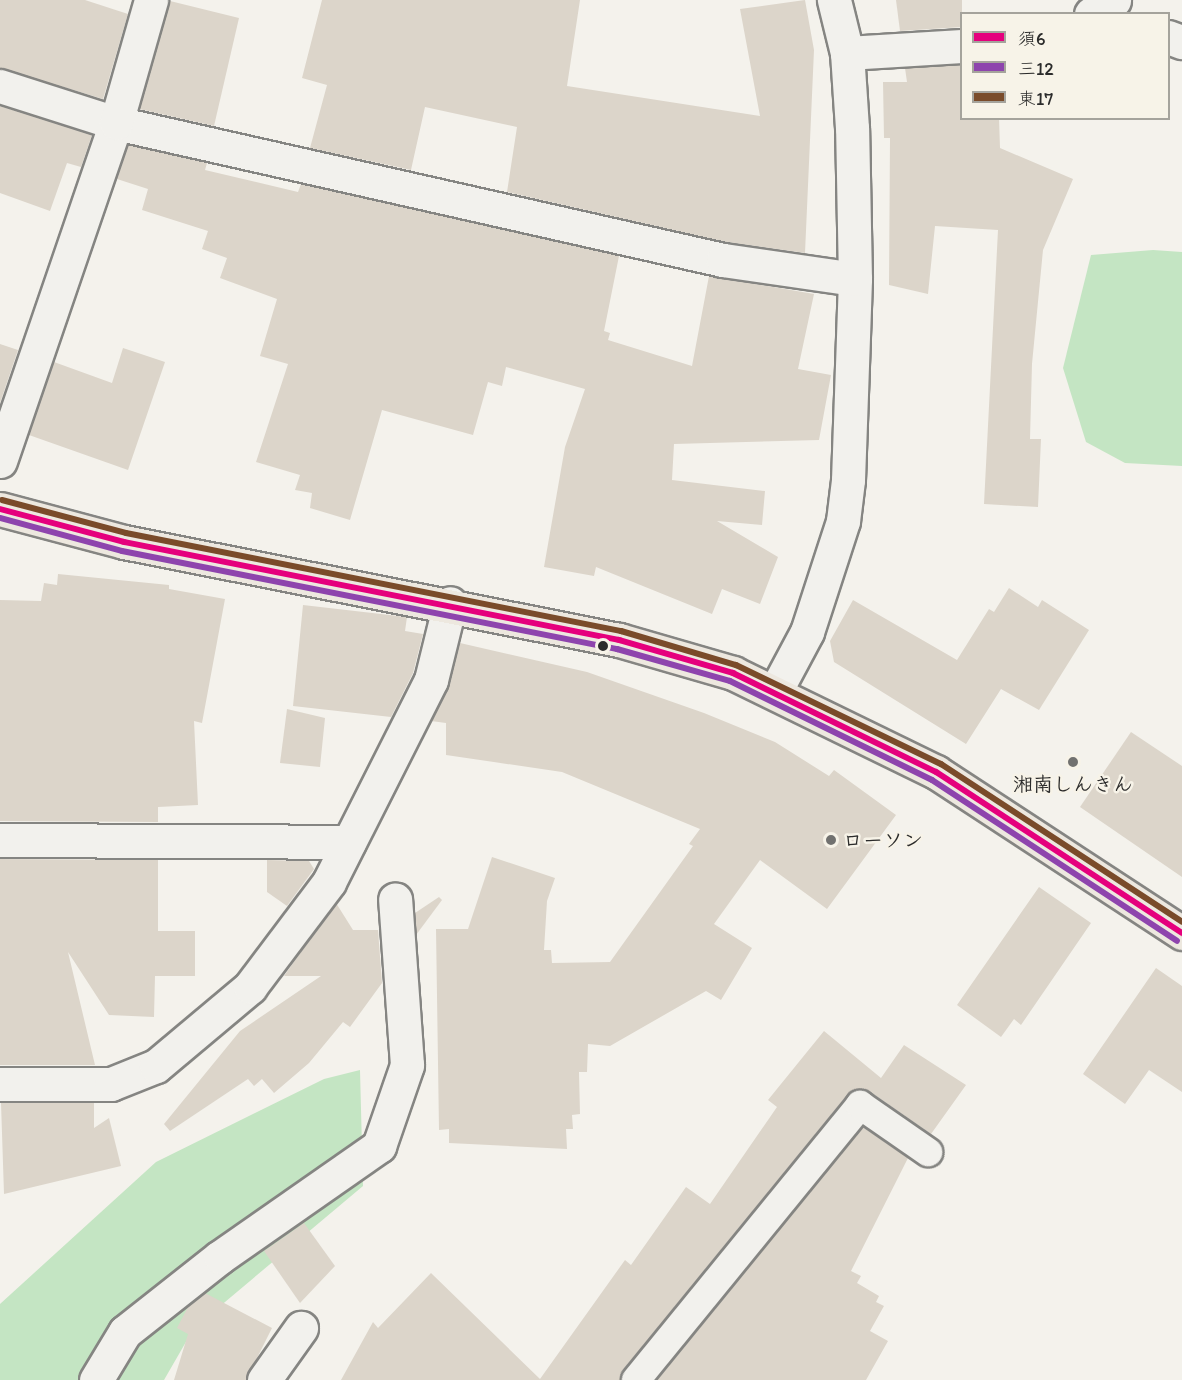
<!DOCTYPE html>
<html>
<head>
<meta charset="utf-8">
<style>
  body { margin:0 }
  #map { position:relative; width:1182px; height:1380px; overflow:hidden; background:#f4f2ec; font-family:Itim,"Klee One",sans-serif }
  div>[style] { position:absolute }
  .green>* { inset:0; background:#c4e5c3 }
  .building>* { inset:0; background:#dcd5ca }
  .roads { filter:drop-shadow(2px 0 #858582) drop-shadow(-2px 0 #858582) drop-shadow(0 2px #858582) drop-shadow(0 -2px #858582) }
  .lane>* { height:28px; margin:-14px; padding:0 14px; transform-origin:14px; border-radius:14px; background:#f2f1ed }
  .street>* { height:33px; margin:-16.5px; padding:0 16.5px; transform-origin:16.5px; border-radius:16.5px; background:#f2f1ed }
  .secondary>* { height:33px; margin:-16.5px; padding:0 16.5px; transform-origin:16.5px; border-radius:16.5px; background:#f2f1ed }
  .primary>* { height:33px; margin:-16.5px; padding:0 16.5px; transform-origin:16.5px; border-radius:16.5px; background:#ede8df }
  .bus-1>* { height:6px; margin:-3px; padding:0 3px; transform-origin:3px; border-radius:3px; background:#e5007d }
  .bus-2>* { height:6px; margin:-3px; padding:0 3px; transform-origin:3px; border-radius:3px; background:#8e44ad }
  .bus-3>* { height:6px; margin:-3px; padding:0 3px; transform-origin:3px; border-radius:3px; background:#7a4b2a }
  .dots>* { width:16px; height:16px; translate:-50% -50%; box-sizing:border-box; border:3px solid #f7f3e8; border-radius:50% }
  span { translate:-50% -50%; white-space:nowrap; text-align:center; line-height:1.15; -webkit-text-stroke:5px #f7f3e8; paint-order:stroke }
  .poi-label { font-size:20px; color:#2b2b2b; font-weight:700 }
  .left { translate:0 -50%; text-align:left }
  .legend { position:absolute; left:960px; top:12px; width:210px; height:108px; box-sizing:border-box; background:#f7f3e8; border:2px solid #a5a39c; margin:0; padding:8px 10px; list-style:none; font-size:18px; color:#2b2b2b }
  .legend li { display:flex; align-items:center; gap:12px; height:30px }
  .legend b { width:30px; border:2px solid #a5a39c }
</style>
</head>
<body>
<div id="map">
  <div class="green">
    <i style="clip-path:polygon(1153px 250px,1182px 252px,1182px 466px,1125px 463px,1086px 442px,1063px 368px,1091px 255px)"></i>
    <i style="clip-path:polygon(360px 1070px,363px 1186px,194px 1328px,164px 1380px,0 1380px,0 1304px,156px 1162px,324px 1079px)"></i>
  </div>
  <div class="building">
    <i style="clip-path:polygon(0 0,85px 0,128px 14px,103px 99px,0 68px)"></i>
    <i style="clip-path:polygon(322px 0,580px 0,567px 86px,760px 116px,740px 9px,805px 0,814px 50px,805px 253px,726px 242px,507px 192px,517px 127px,425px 107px,411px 170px,310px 148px,327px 85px,302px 78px)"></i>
    <i style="clip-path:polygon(896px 0,962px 0,962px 27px,900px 31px)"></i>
    <i style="clip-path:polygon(170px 1px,239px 18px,214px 126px,139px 109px)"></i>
    <i style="clip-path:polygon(962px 65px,962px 118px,999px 118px,1000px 148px,1073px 179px,1043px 250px,1032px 364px,1030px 439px,1041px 439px,1038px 507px,984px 504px,998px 230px,935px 226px,928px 294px,889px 285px,890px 138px,884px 138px,883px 82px,907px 82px,905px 68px)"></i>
    <i style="clip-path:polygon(0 106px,92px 135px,81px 167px,67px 163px,50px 211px,0 193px)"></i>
    <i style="clip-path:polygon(128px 145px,207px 163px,205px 170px,298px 192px,301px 184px,619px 256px,604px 331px,610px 333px,608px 340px,692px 366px,709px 276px,814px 294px,798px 369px,831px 375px,819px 440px,674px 444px,672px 480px,765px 491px,762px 525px,717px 521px,778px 557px,760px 604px,722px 589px,712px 614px,596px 567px,594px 576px,544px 567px,565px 447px,585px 389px,506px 367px,502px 386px,488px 382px,473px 435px,382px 410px,350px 520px,310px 508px,312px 493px,295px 490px,300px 475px,256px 462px,288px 364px,260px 356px,277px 299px,220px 278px,227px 258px,202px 249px,208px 231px,142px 210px,148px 189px,117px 179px)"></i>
    <i style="clip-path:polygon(0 344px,18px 350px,0 403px)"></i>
    <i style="clip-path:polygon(123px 348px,165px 362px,128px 470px,29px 435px,54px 362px,112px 383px)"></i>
    <i style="clip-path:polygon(58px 574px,169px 585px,169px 589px,225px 599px,202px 723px,194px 721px,198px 805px,158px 807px,158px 822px,0 821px,0 600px,41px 601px,44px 583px,57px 585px)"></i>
    <i style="clip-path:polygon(1009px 588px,1038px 607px,1042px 600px,1089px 630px,1039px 710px,1001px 689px,966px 744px,834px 662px,830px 641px,853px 600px,957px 660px,989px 609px,994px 612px)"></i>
    <i style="clip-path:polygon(303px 605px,407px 617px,405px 631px,423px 634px,413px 673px,391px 717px,293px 706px)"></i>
    <i style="clip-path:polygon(460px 643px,587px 672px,704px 713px,775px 742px,829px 776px,834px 770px,896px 815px,827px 909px,760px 860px,714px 924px,752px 948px,721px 1000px,706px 991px,610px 1046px,588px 1044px,587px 1072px,579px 1072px,580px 1114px,572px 1115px,573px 1129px,566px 1129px,567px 1149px,449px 1143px,449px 1129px,439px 1130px,436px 929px,468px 929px,492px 857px,555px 878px,547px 901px,544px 950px,551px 950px,552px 963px,610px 962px,693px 846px,689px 844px,700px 829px,562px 772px,446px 755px,446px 723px,431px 721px,449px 685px)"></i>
    <i style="clip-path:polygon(287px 709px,325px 718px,320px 767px,280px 763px)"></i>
    <i style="clip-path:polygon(1131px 732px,1182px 766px,1182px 877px,1080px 807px)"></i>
    <i style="clip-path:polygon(0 859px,158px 860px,158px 931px,195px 931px,195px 976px,155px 976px,154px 1017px,109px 1015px,68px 952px,95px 1065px,0 1065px)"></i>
    <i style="clip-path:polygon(267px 860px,309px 861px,314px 869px,287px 906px,267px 892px)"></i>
    <i style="clip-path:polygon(1039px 887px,1091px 923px,1021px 1025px,1014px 1019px,1001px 1037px,957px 1005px)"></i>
    <i style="clip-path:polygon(439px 897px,442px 900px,416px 935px,415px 913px)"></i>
    <i style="clip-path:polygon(336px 903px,353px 930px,378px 930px,382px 983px,350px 1027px,343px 1022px,309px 1063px,274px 1093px,262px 1079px,254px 1086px,248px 1079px,170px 1131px,164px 1124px,240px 1031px,321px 976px,284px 976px)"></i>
    <i style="clip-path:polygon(1156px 968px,1182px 986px,1182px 1092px,1149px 1070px,1125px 1104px,1083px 1074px)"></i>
    <i style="clip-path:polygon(824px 1031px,881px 1078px,904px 1045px,966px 1085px,931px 1134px,869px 1091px,854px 1090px,848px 1094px,623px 1370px,620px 1380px,341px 1380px,373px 1322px,378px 1328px,431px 1273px,540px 1379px,625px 1260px,631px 1265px,686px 1187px,710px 1204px,777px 1107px,768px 1100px)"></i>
    <i style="clip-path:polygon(1px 1103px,94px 1103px,94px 1128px,109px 1118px,121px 1166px,4px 1194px)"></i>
    <i style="clip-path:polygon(863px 1127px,908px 1158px,851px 1271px,861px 1276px,857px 1283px,879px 1296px,876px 1302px,884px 1306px,870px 1331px,888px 1341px,866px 1380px,657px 1380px)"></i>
    <i style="clip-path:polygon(304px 1223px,335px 1266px,300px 1303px,264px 1251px)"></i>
    <i style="clip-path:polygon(205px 1293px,272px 1328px,246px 1380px,174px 1380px,188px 1334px,177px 1328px,189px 1305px)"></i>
  </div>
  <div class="roads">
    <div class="lane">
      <i style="left:636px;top:1380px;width:355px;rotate:-50.8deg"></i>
      <i style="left:860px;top:1105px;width:83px;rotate:34.7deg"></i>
    </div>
    <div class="street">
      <i style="left:1091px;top:14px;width:27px;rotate:-31deg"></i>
      <i style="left:1168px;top:37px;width:15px;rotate:20deg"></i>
      <i style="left:847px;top:53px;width:115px;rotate:-3.5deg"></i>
      <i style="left:0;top:86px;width:122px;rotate:17.7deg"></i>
      <i style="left:116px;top:123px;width:622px;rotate:12.72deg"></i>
      <i style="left:723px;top:260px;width:133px;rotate:8.2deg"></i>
      <i style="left:0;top:461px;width:357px;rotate:-71.1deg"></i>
      <i style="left:116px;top:123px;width:128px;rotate:-74.1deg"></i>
      <i style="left:0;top:840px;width:349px;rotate:0.3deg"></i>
      <i style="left:0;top:1084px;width:111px"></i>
      <i style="left:111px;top:1084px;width:48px;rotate:-21.8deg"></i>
      <i style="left:156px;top:1066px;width:123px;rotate:-40deg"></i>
      <i style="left:250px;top:987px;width:131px;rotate:-53deg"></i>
      <i style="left:329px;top:882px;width:226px;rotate:-63.2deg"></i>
      <i style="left:431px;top:680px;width:79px;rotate:-76.1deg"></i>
      <i style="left:96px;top:1380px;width:56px;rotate:-58.9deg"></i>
      <i style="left:125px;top:1332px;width:121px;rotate:-38.3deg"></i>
      <i style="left:220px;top:1257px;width:194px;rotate:-34.9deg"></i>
      <i style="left:379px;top:1146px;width:86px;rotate:-70.9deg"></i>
      <i style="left:407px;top:1065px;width:166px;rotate:-94.1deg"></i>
      <i style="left:264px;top:1380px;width:64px;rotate:-54.6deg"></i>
    </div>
    <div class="secondary">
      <i style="left:776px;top:690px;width:66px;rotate:-61.9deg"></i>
      <i style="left:807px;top:632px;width:117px;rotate:-72deg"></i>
      <i style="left:843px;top:521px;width:41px;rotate:-83deg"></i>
      <i style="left:848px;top:480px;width:201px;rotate:-88deg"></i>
      <i style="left:855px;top:279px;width:151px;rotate:-91.1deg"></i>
      <i style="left:852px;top:128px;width:75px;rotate:-93.8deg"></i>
      <i style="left:847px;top:53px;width:55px;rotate:-103.8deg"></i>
    </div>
    <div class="primary">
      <i style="left:0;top:509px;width:128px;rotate:14.9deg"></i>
      <i style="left:124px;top:542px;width:505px;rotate:11.2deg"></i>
      <i style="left:619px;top:640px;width:119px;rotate:16.1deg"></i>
      <i style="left:733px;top:673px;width:226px;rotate:26deg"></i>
      <i style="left:936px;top:772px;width:294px;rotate:33.2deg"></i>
    </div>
  </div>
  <div class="bus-1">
    <i style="left:0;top:509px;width:128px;rotate:14.9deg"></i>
    <i style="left:124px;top:542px;width:505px;rotate:11.2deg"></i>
    <i style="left:619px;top:640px;width:119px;rotate:16.1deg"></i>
    <i style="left:733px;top:673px;width:226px;rotate:26deg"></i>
    <i style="left:936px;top:772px;width:294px;rotate:33.2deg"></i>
  </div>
  <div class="bus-2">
    <i style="left:0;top:518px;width:126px;rotate:15.1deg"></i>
    <i style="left:122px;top:551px;width:505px;rotate:11.2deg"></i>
    <i style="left:617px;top:649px;width:117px;rotate:15.8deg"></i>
    <i style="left:730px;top:681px;width:225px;rotate:26.1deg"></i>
    <i style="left:932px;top:780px;width:293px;rotate:33.3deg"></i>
  </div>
  <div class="bus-3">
    <i style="left:2px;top:500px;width:128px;rotate:14.9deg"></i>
    <i style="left:126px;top:533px;width:505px;rotate:11.2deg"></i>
    <i style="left:621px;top:631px;width:120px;rotate:16.5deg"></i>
    <i style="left:736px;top:665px;width:228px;rotate:25.8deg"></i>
    <i style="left:941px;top:764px;width:288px;rotate:33.2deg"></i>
  </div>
  <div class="dots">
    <i style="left:603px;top:646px;background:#2b2b2b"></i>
    <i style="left:1073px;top:762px;background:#71716f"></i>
    <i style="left:831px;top:840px;background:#71716f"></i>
  </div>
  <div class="poi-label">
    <span style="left:1073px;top:784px">湘南しんきん</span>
    <span class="left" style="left:843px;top:840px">ローソン</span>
  </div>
  <ul class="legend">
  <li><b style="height:8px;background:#e5007d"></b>須6</li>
  <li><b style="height:8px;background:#8e44ad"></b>三12</li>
  <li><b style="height:8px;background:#7a4b2a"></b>東17</li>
  </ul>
</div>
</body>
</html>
